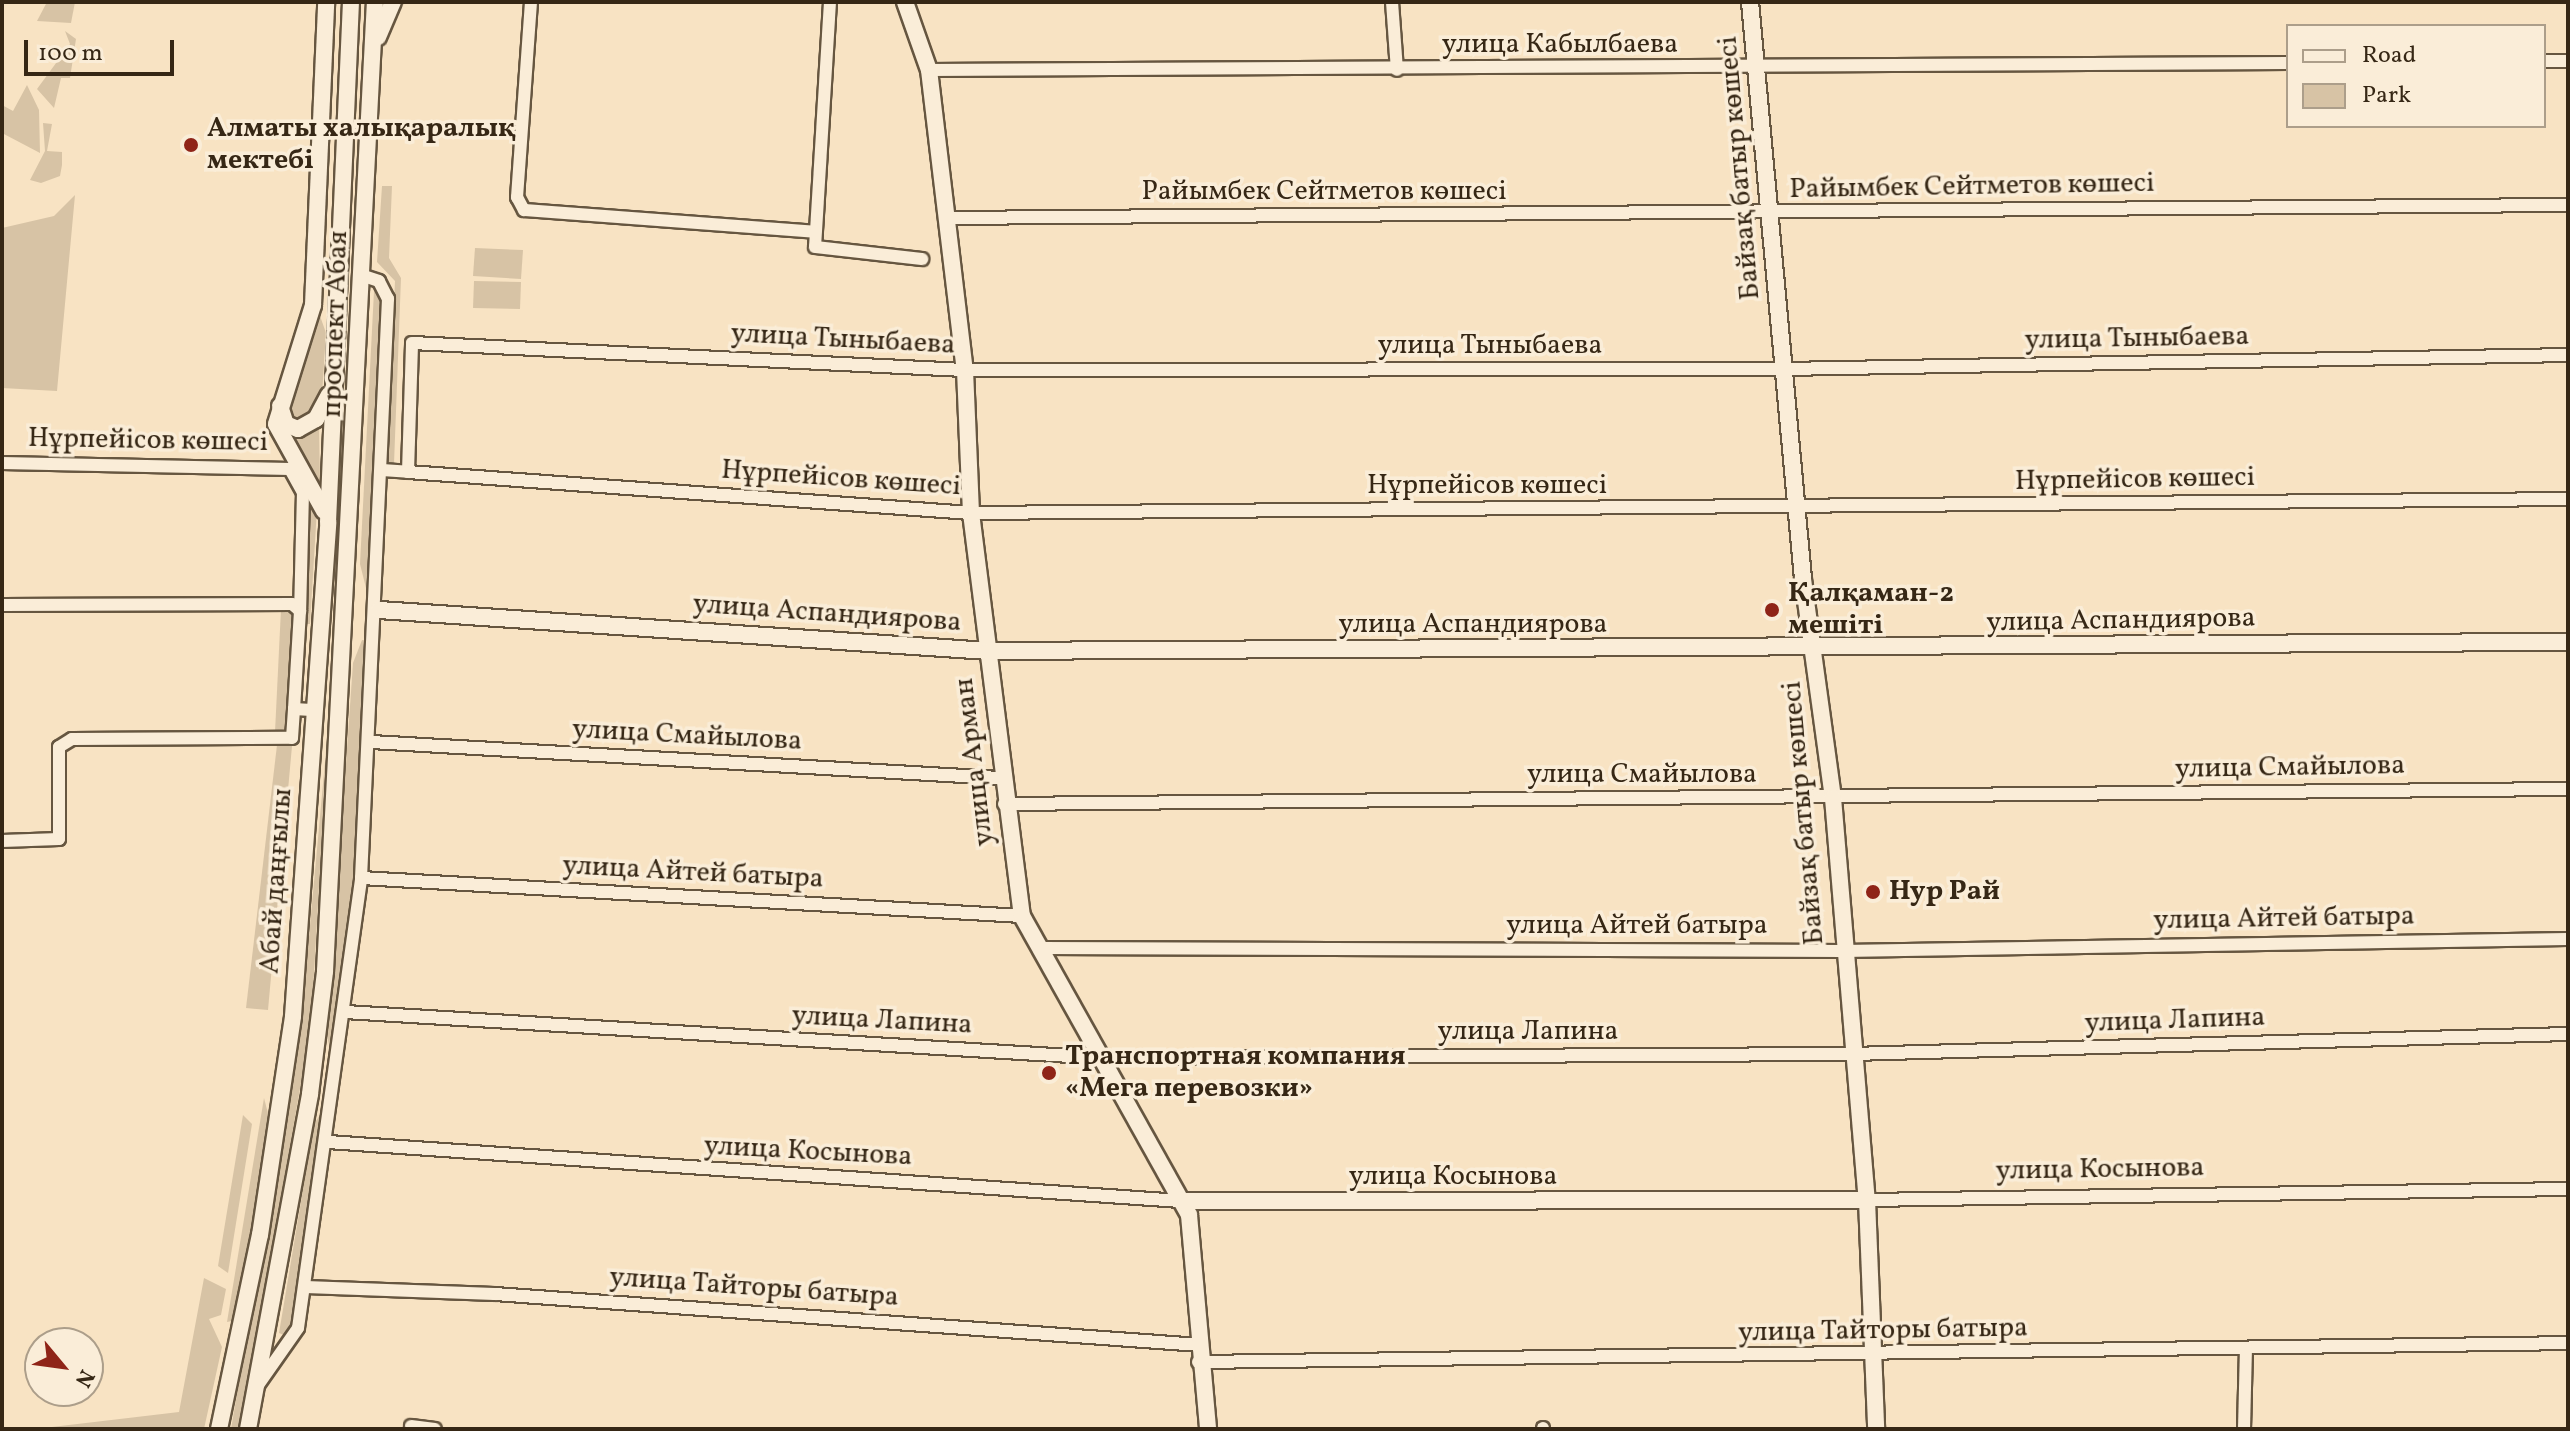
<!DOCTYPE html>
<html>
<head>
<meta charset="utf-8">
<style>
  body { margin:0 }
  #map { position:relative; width:2570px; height:1431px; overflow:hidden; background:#f8e3c3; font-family:Vollkorn,serif }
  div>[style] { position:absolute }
  .green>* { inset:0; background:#d7c3a5 }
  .roads { filter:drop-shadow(2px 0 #665640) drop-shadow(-2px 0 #665640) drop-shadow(0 2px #665640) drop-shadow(0 -2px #665640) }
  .street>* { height:12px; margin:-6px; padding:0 6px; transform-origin:6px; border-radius:6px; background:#faedd8 }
  .secondary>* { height:16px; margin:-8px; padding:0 8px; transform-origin:8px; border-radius:8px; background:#faedd8 }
  .dots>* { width:22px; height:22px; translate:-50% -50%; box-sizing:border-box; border:4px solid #faedd8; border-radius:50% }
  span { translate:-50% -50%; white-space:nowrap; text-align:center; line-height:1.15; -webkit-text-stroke:7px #faedd8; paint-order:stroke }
  .street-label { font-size:28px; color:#362715 }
  .poi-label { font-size:28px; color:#362715; font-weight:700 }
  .left { translate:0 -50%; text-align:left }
  .frame { position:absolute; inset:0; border:4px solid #362715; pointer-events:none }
  .legend { position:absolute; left:2286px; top:24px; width:260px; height:104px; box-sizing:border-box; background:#faedd8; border:2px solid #ac9e8a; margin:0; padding:10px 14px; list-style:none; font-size:24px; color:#362715 }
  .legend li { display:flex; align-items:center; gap:16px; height:40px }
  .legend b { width:40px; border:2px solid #ac9e8a }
  .north { position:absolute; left:24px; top:1327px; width:80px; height:80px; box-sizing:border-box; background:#faedd8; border:2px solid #ac9e8a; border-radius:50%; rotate:119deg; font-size:22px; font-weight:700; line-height:32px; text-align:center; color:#362715 }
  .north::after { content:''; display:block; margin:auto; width:28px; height:36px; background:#8f2418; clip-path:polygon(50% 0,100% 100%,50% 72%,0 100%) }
  .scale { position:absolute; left:24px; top:40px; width:150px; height:36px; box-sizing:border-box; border:4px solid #362715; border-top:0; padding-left:10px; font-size:24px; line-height:28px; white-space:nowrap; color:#362715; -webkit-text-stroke:6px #faedd8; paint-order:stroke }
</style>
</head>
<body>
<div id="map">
  <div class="green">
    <i style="clip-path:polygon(47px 2px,75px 2px,71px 23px,37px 21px)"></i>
    <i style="clip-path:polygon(65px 31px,76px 39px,70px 78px,61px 78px,54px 108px,37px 89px,70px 44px)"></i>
    <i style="clip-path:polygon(27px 85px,39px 110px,40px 153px,2px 133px,2px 105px,13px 111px)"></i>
    <i style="clip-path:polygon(43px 123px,52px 124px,47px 151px,62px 152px,62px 165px,60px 176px,41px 183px,30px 180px,45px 151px)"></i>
    <i style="clip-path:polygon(382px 186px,392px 186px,389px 258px,401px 278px,394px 464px,387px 461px,395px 281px,377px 262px)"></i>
    <i style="clip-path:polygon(75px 195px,57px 391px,2px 388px,2px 228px,54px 216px)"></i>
    <i style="clip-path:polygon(475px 248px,523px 250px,521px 279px,473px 276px)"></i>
    <i style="clip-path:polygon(474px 281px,521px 282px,520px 309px,473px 308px)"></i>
    <i style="clip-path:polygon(374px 291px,382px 296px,371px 588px,366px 588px,360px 564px)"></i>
    <i style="clip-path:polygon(319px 313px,326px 333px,322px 395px,313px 415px,293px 422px,290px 391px)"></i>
    <i style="clip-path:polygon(319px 424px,320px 483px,288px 433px,304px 436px)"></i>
    <i style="clip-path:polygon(310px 487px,317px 509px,310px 624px,303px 624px)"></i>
    <i style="clip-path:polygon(281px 609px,293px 613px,294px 624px,288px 728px,275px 732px)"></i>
    <i style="clip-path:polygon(362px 640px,369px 641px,360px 812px,334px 1063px,327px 1037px,353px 663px)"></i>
    <i style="clip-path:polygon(328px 729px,311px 1026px,240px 1429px,231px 1429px,301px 1024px)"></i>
    <i style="clip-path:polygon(277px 745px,292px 746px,268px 1010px,246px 1008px)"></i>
    <i style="clip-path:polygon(264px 1098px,271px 1125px,237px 1320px,227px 1322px)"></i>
    <i style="clip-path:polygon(326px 1106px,305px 1250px,289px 1337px,279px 1333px,314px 1124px)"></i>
    <i style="clip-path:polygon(243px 1115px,252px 1124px,228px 1273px,218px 1266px)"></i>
    <i style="clip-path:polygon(204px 1278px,226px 1289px,221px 1315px,209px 1319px,222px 1347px,204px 1429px,35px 1429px,179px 1412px)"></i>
  </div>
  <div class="roads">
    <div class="street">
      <i style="left:531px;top:2px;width:196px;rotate:94.1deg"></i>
      <i style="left:517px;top:197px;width:15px;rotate:62deg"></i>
      <i style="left:524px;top:210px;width:292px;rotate:4.3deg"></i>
      <i style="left:830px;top:2px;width:245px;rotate:93.5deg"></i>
      <i style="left:815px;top:247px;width:108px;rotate:6.4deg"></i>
      <i style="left:1392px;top:2px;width:68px;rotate:85.8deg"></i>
      <i style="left:2544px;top:61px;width:24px"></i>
      <i style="left:929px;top:70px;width:1359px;rotate:-0.3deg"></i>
      <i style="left:945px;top:218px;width:1623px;rotate:-0.46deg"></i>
      <i style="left:2px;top:463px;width:288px;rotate:1.2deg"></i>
      <i style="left:290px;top:469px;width:26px;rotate:61deg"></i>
      <i style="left:303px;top:492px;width:119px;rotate:91.4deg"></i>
      <i style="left:382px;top:470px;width:26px;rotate:4deg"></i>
      <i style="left:408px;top:472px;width:129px;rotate:-88.2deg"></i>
      <i style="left:412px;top:343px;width:554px;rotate:2.8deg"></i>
      <i style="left:965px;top:370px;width:819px;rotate:-0.07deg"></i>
      <i style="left:1784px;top:369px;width:784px;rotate:-1.02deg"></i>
      <i style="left:408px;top:472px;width:564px;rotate:4.17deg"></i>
      <i style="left:971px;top:513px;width:1597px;rotate:-0.5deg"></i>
      <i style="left:2px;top:605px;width:290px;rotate:-0.2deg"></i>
      <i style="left:292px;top:604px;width:11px;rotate:41deg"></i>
      <i style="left:300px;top:611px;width:98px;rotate:93.5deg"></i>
      <i style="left:294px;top:709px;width:22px;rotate:3deg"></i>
      <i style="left:371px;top:742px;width:630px;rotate:3.28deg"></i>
      <i style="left:1004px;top:804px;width:1564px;rotate:-0.55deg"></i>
      <i style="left:2px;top:841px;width:57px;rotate:-2deg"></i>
      <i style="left:59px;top:839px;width:92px;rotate:-90deg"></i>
      <i style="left:59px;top:747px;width:15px;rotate:-32deg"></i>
      <i style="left:72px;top:739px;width:220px;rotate:-0.3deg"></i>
      <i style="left:292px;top:738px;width:29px;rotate:-86deg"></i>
      <i style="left:361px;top:878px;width:662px;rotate:3.29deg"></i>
      <i style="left:1042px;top:948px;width:801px;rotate:0.21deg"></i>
      <i style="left:1843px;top:951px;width:725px;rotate:-0.95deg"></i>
      <i style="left:345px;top:1012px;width:759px;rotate:3.47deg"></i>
      <i style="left:1103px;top:1058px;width:749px;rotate:-0.31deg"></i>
      <i style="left:1852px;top:1054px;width:716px;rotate:-1.6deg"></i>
      <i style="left:328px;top:1142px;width:855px;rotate:3.96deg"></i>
      <i style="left:1867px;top:1200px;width:701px;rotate:-0.9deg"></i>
      <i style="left:305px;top:1287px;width:190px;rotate:2.1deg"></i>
      <i style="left:495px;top:1294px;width:706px;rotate:4.14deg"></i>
      <i style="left:1198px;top:1362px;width:1370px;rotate:-0.79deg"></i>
      <i style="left:256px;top:1388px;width:73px;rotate:-55deg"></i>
      <i style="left:298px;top:1328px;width:454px;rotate:-82deg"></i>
      <i style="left:361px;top:878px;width:580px;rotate:-87.33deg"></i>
      <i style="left:388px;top:299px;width:20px;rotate:-117deg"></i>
      <i style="left:379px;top:281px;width:16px;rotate:-162deg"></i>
      <i style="left:411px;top:1426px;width:24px;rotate:7deg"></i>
      <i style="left:1543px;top:1428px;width:1px;rotate:90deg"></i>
      <i style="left:2244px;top:1429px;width:80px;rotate:-88.6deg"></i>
    </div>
    <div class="secondary">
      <i style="left:905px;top:2px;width:72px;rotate:70.6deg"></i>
      <i style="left:929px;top:70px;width:302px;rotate:83.2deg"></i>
      <i style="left:965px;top:370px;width:143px;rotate:87.6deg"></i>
      <i style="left:971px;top:513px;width:406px;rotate:82.8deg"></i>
      <i style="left:1022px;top:916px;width:342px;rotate:60.8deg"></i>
      <i style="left:1189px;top:1215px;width:215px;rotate:84.9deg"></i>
      <i style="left:1750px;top:2px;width:579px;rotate:84.75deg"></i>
      <i style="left:1803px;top:579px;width:221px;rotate:82.2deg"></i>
      <i style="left:1833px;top:798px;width:403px;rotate:85.2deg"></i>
      <i style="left:1867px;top:1200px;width:229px;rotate:87.7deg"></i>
      <i style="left:378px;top:37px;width:38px;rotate:-67deg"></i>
      <i style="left:280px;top:406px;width:19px;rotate:72deg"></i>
      <i style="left:286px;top:424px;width:13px;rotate:23deg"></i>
      <i style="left:298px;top:429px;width:21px;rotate:-29deg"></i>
      <i style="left:316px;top:419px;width:27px;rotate:-62deg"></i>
      <i style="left:324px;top:511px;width:99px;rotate:-118.9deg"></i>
      <i style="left:276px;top:424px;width:125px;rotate:-72.7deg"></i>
      <i style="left:313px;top:305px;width:303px;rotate:-87.5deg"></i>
      <i style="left:379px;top:610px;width:610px;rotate:3.85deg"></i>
      <i style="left:988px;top:651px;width:1580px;rotate:-0.33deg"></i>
      <i style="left:1181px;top:1201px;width:686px;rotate:-0.08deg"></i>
      <i style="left:219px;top:1429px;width:198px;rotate:-78.1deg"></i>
      <i style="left:260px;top:1235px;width:221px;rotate:-81.4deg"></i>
      <i style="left:293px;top:1016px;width:495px;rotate:-85.9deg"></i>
      <i style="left:328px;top:522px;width:521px;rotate:-87.47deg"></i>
      <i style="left:248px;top:1429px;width:341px;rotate:-79.5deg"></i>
      <i style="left:310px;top:1094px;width:124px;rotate:-83deg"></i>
      <i style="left:325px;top:971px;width:970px;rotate:-87.05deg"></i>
    </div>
  </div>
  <div class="dots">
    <i style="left:191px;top:145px;background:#8f2418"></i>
    <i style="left:1772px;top:610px;background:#8f2418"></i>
    <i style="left:1873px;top:892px;background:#8f2418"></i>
    <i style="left:1049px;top:1073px;background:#8f2418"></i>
  </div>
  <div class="street-label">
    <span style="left:1560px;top:45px">улица Кабылбаева</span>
    <span style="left:1740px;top:168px;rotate:-95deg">Байзақ батыр көшесі</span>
    <span style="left:1972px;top:187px;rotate:-1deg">Райымбек Сейтметов көшесі</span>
    <span style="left:1324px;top:192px">Райымбек Сейтметов көшесі</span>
    <span style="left:336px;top:324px;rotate:-88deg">проспект Абая</span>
    <span style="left:2137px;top:339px;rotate:-1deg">улица Тыныбаева</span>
    <span style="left:843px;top:340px;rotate:3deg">улица Тыныбаева</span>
    <span style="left:1490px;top:346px">улица Тыныбаева</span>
    <span style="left:148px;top:441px;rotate:1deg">Нұрпейісов көшесі</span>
    <span style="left:841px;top:479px;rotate:4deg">Нұрпейісов көшесі</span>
    <span style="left:2135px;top:480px;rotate:-1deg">Нұрпейісов көшесі</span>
    <span style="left:1487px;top:486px">Нұрпейісов көшесі</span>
    <span style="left:827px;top:614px;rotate:4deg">улица Аспандиярова</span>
    <span style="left:2121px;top:621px;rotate:-1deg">улица Аспандиярова</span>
    <span style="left:1473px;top:625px">улица Аспандиярова</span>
    <span style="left:687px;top:736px;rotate:3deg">улица Смайылова</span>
    <span style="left:975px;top:762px;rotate:-97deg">улица Арман</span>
    <span style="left:2290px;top:768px;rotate:-1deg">улица Смайылова</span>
    <span style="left:1642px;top:775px">улица Смайылова</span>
    <span style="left:1804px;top:813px;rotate:-95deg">Байзақ батыр көшесі</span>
    <span style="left:693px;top:873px;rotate:3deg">улица Айтей батыра</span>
    <span style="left:277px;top:881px;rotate:-86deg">Абай даңғылы</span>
    <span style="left:2284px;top:919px;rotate:-1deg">улица Айтей батыра</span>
    <span style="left:1637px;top:926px">улица Айтей батыра</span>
    <span style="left:882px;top:1021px;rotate:3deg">улица Лапина</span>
    <span style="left:2175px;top:1021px;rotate:-2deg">улица Лапина</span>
    <span style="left:1528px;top:1032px">улица Лапина</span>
    <span style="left:808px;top:1152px;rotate:3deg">улица Косынова</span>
    <span style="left:2100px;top:1170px;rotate:-1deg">улица Косынова</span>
    <span style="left:1453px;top:1177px">улица Косынова</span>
    <span style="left:754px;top:1288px;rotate:4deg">улица Тайторы батыра</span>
    <span style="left:1883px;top:1331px;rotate:-1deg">улица Тайторы батыра</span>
  </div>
  <div class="poi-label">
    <span class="left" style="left:207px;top:145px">Алматы халықаралық<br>мектебі</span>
    <span class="left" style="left:1788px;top:610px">Қалқаман-2<br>мешіті</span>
    <span class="left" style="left:1889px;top:892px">Нур Рай</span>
    <span class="left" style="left:1065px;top:1073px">Транспортная компания<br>«Мега перевозки»</span>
  </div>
  <div class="frame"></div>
  <ul class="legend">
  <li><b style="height:10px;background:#faedd8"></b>Road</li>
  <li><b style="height:22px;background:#d7c3a5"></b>Park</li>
  </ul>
  <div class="north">N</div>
  <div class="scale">100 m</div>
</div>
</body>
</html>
